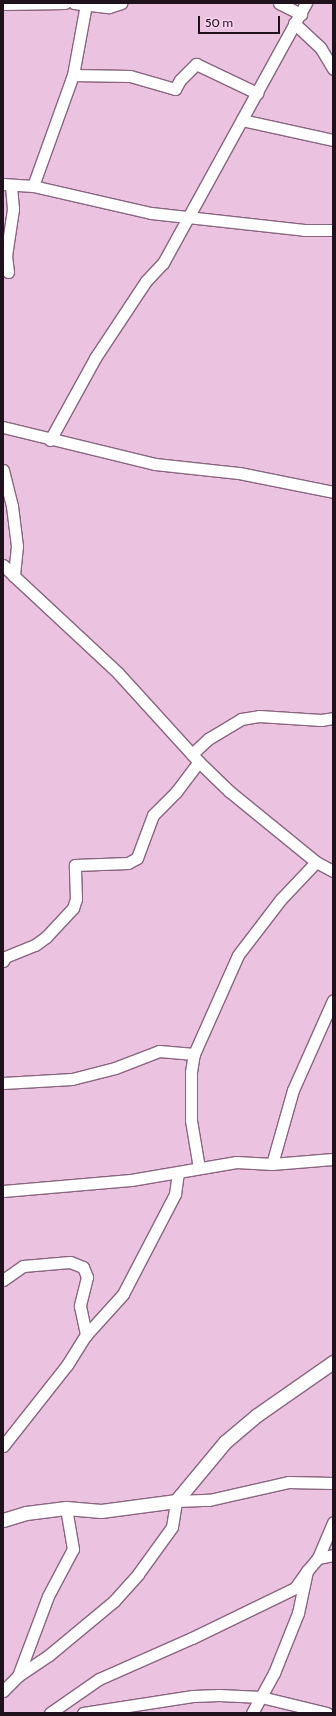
<!DOCTYPE html>
<html>
<head>
<meta charset="utf-8">
<style>
  body { margin:0 }
  #map { position:relative; width:336px; height:1716px; overflow:hidden; background:#ebc3e1; font-family:Cabin,sans-serif }
  div>[style] { position:absolute }
  .roads { filter:drop-shadow(1px 0 #896580) drop-shadow(-1px 0 #896580) drop-shadow(0 1px #896580) drop-shadow(0 -1px #896580) }
  .minor>* { height:11px; margin:-5.5px; padding:0 5.5px; transform-origin:5.5px; border-radius:5.5px; background:#fff }
  .major>* { height:13px; margin:-6.5px; padding:0 6.5px; transform-origin:6.5px; border-radius:6.5px; background:#fff }
  span { translate:-50% -50%; white-space:nowrap; text-align:center; line-height:1.15; -webkit-text-stroke:3px #f9d0ee; paint-order:stroke }
  .frame { position:absolute; inset:0; border:4px solid #20121d; pointer-events:none }
  .scale { position:absolute; left:198px; top:16px; width:82px; height:18px; box-sizing:border-box; border:2px solid #20121d; border-top:0; padding-left:5px; font-size:12px; line-height:14px; white-space:nowrap; color:#20121d; -webkit-text-stroke:3px #f9d0ee; paint-order:stroke }
</style>
</head>
<body>
<div id="map">
  <div class="roads">
    <div class="minor">
      <i style="left:74px;top:3px;width:35px;rotate:7deg"></i>
      <i style="left:109px;top:7px;width:13px;rotate:-18deg"></i>
      <i style="left:279px;top:3px;width:25px;rotate:27deg"></i>
      <i style="left:3px;top:4px;width:62px;rotate:-0.9deg"></i>
      <i style="left:294px;top:23px;width:35px;rotate:43deg"></i>
      <i style="left:320px;top:47px;width:26px;rotate:59deg"></i>
      <i style="left:73px;top:75px;width:57px;rotate:1deg"></i>
      <i style="left:130px;top:76px;width:47px;rotate:16.1deg"></i>
      <i style="left:175px;top:89px;width:10px;rotate:-61deg"></i>
      <i style="left:180px;top:80px;width:23px;rotate:-45deg"></i>
      <i style="left:196px;top:64px;width:68px;rotate:25.4deg"></i>
      <i style="left:242px;top:120px;width:93px;rotate:12.4deg"></i>
      <i style="left:3px;top:184px;width:30px;rotate:4deg"></i>
      <i style="left:33px;top:186px;width:121px;rotate:12.9deg"></i>
      <i style="left:151px;top:213px;width:154px;rotate:6.3deg"></i>
      <i style="left:304px;top:230px;width:29px"></i>
      <i style="left:33px;top:186px;width:118px;rotate:-70.2deg"></i>
      <i style="left:73px;top:75px;width:72px;rotate:-79.6deg"></i>
      <i style="left:8px;top:272px;width:16px;rotate:-97deg"></i>
      <i style="left:6px;top:256px;width:48px;rotate:-81.5deg"></i>
      <i style="left:13px;top:209px;width:23px;rotate:-95deg"></i>
      <i style="left:3px;top:427px;width:156px;rotate:13.7deg"></i>
      <i style="left:155px;top:464px;width:84px;rotate:6.1deg"></i>
      <i style="left:239px;top:473px;width:96px;rotate:11.4deg"></i>
      <i style="left:50px;top:440px;width:94px;rotate:-61.2deg"></i>
      <i style="left:95px;top:358px;width:92px;rotate:-56.5deg"></i>
      <i style="left:146px;top:281px;width:25px;rotate:-47deg"></i>
      <i style="left:163px;top:263px;width:297px;rotate:-61.2deg"></i>
      <i style="left:3px;top:470px;width:37px;rotate:76deg"></i>
      <i style="left:12px;top:506px;width:40px;rotate:82.9deg"></i>
      <i style="left:17px;top:546px;width:30px;rotate:96deg"></i>
      <i style="left:14px;top:576px;width:142px;rotate:43deg"></i>
      <i style="left:118px;top:673px;width:120px;rotate:47.7deg"></i>
      <i style="left:199px;top:762px;width:42px;rotate:44deg"></i>
      <i style="left:229px;top:791px;width:112px;rotate:39.2deg"></i>
      <i style="left:316px;top:862px;width:19px;rotate:28deg"></i>
      <i style="left:3px;top:565px;width:16px;rotate:45deg"></i>
      <i style="left:192px;top:754px;width:22px;rotate:-43deg"></i>
      <i style="left:208px;top:739px;width:39px;rotate:-31deg"></i>
      <i style="left:241px;top:719px;width:18px;rotate:-9deg"></i>
      <i style="left:259px;top:716px;width:62px;rotate:3.7deg"></i>
      <i style="left:321px;top:720px;width:12px;rotate:-9deg"></i>
      <i style="left:3px;top:961px;width:4px;rotate:-63deg"></i>
      <i style="left:5px;top:957px;width:32px;rotate:-22deg"></i>
      <i style="left:35px;top:945px;width:14px;rotate:-36deg"></i>
      <i style="left:46px;top:937px;width:40px;rotate:-47deg"></i>
      <i style="left:73px;top:908px;width:9px;rotate:-72deg"></i>
      <i style="left:76px;top:899px;width:34px;rotate:-92deg"></i>
      <i style="left:75px;top:865px;width:53px;rotate:-2.2deg"></i>
      <i style="left:128px;top:863px;width:10px;rotate:-29deg"></i>
      <i style="left:137px;top:858px;width:46px;rotate:-69.6deg"></i>
      <i style="left:153px;top:815px;width:33px;rotate:-45deg"></i>
      <i style="left:176px;top:792px;width:38px;rotate:-53deg"></i>
      <i style="left:3px;top:1083px;width:69px;rotate:-3.3deg"></i>
      <i style="left:72px;top:1079px;width:44px;rotate:-14.3deg"></i>
      <i style="left:115px;top:1068px;width:47px;rotate:-21.1deg"></i>
      <i style="left:159px;top:1051px;width:35px;rotate:5deg"></i>
      <i style="left:272px;top:1164px;width:77px;rotate:-74.2deg"></i>
      <i style="left:293px;top:1090px;width:98px;rotate:-66deg"></i>
      <i style="left:199px;top:1168px;width:49px;rotate:-99.5deg"></i>
      <i style="left:191px;top:1120px;width:48px;rotate:-90deg"></i>
      <i style="left:191px;top:1072px;width:18px;rotate:-81deg"></i>
      <i style="left:194px;top:1054px;width:108px;rotate:-66deg"></i>
      <i style="left:238px;top:955px;width:71px;rotate:-52.5deg"></i>
      <i style="left:281px;top:899px;width:51px;rotate:-46.6deg"></i>
      <i style="left:3px;top:1191px;width:128px;rotate:-4.9deg"></i>
      <i style="left:131px;top:1180px;width:107px;rotate:-9.7deg"></i>
      <i style="left:236px;top:1162px;width:36px;rotate:3deg"></i>
      <i style="left:272px;top:1164px;width:61px;rotate:-4.7deg"></i>
      <i style="left:3px;top:1280px;width:24px;rotate:-35deg"></i>
      <i style="left:23px;top:1266px;width:47px;rotate:-4.9deg"></i>
      <i style="left:70px;top:1262px;width:14px;rotate:21deg"></i>
      <i style="left:83px;top:1267px;width:11px;rotate:68deg"></i>
      <i style="left:87px;top:1277px;width:30px;rotate:104deg"></i>
      <i style="left:80px;top:1306px;width:30px;rotate:78deg"></i>
      <i style="left:3px;top:1446px;width:103px;rotate:-51.7deg"></i>
      <i style="left:67px;top:1365px;width:36px;rotate:-58deg"></i>
      <i style="left:86px;top:1335px;width:55px;rotate:-47.9deg"></i>
      <i style="left:123px;top:1294px;width:113px;rotate:-62.5deg"></i>
      <i style="left:175px;top:1194px;width:21px;rotate:-82deg"></i>
      <i style="left:318px;top:1558px;width:15px;rotate:-11deg"></i>
      <i style="left:18px;top:1676px;width:85px;rotate:-69.4deg"></i>
      <i style="left:48px;top:1596px;width:53px;rotate:-62deg"></i>
      <i style="left:73px;top:1549px;width:42px;rotate:-99.7deg"></i>
      <i style="left:3px;top:1691px;width:21px;rotate:-45deg"></i>
      <i style="left:18px;top:1676px;width:37px;rotate:-34deg"></i>
      <i style="left:49px;top:1655px;width:85px;rotate:-39.7deg"></i>
      <i style="left:114px;top:1601px;width:36px;rotate:-48deg"></i>
      <i style="left:138px;top:1574px;width:58px;rotate:-54.1deg"></i>
      <i style="left:172px;top:1527px;width:26px;rotate:-81deg"></i>
      <i style="left:176px;top:1501px;width:33px;rotate:-2deg"></i>
      <i style="left:209px;top:1500px;width:81px;rotate:-12.8deg"></i>
      <i style="left:288px;top:1482px;width:45px;rotate:1.3deg"></i>
      <i style="left:50px;top:1713px;width:60px;rotate:-34.8deg"></i>
      <i style="left:99px;top:1679px;width:102px;rotate:-23.8deg"></i>
      <i style="left:192px;top:1638px;width:114px;rotate:-25.9deg"></i>
      <i style="left:295px;top:1588px;width:21px;rotate:-55deg"></i>
      <i style="left:83px;top:1713px;width:111px;rotate:-8.8deg"></i>
      <i style="left:193px;top:1696px;width:26px;rotate:-2deg"></i>
      <i style="left:219px;top:1695px;width:42px;rotate:2.7deg"></i>
      <i style="left:261px;top:1697px;width:68px;rotate:13.6deg"></i>
      <i style="left:252px;top:1713px;width:46px;rotate:-61.2deg"></i>
      <i style="left:274px;top:1673px;width:65px;rotate:-68.2deg"></i>
      <i style="left:298px;top:1613px;width:43px;rotate:-77.9deg"></i>
      <i style="left:307px;top:1571px;width:17px;rotate:-50deg"></i>
      <i style="left:318px;top:1558px;width:39px;rotate:-67deg"></i>
    </div>
    <div class="major">
      <i style="left:3px;top:1520px;width:24px;rotate:-17deg"></i>
      <i style="left:26px;top:1513px;width:40px;rotate:-7.1deg"></i>
      <i style="left:66px;top:1508px;width:35px;rotate:5deg"></i>
      <i style="left:101px;top:1511px;width:76px;rotate:-7.6deg"></i>
      <i style="left:176px;top:1501px;width:77px;rotate:-50.3deg"></i>
      <i style="left:225px;top:1442px;width:42px;rotate:-40.2deg"></i>
      <i style="left:257px;top:1415px;width:93px;rotate:-34.9deg"></i>
    </div>
  </div>
  <div class="frame"></div>
  <div class="scale">50 m</div>
</div>
</body>
</html>
